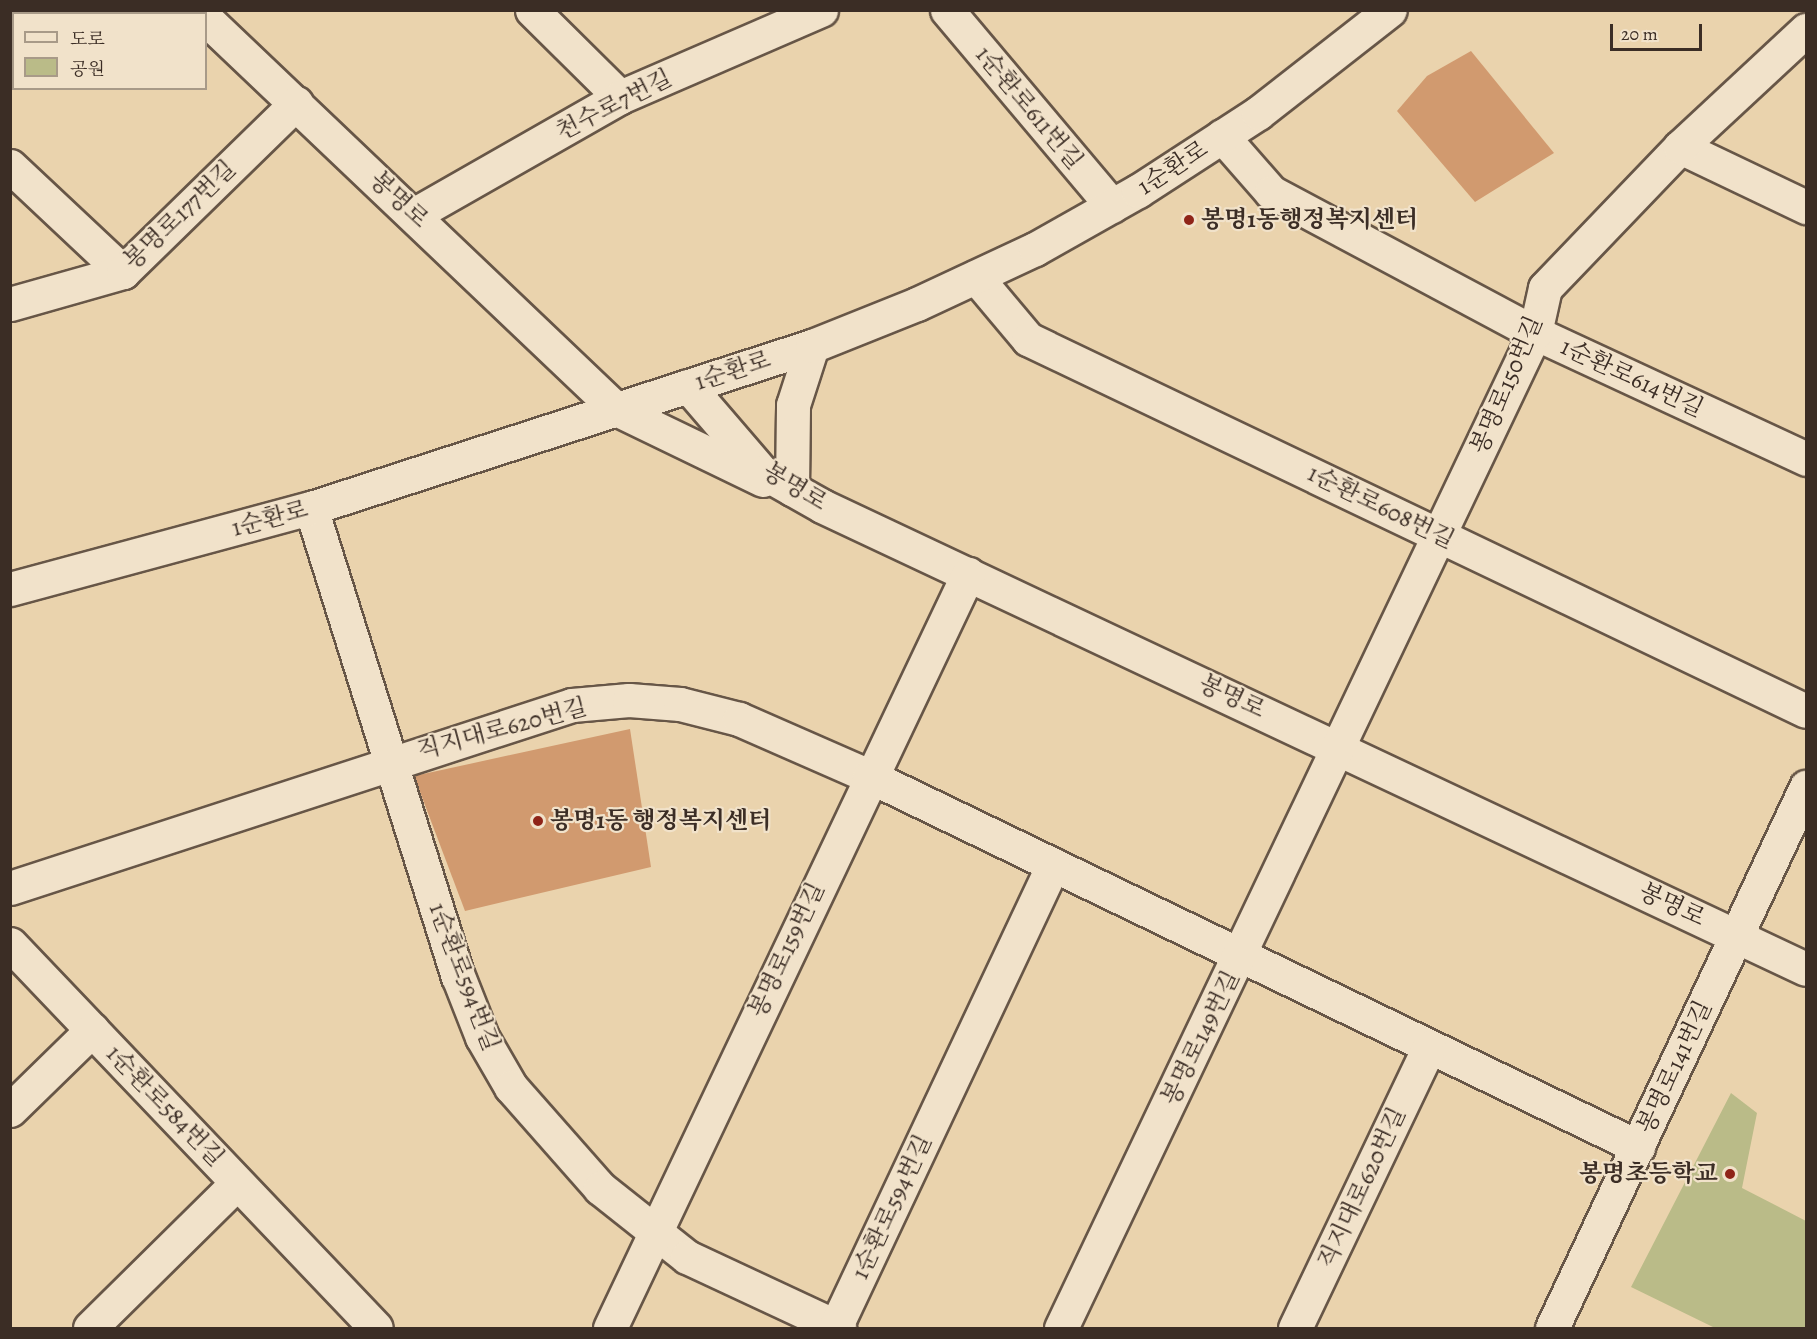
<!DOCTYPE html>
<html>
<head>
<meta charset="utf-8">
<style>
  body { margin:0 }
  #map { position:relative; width:1817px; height:1339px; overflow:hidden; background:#ead3ad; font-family:Alegreya,"Noto Serif KR",serif }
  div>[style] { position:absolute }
  .green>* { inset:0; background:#babb88 }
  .building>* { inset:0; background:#d19a6f }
  .roads { filter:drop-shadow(2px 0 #675647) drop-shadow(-2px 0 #675647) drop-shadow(0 2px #675647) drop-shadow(0 -2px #675647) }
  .minor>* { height:33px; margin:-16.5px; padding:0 16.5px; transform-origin:16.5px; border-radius:16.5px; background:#f1e2ca }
  .dots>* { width:16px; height:16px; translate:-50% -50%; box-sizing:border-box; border:3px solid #f1e2ca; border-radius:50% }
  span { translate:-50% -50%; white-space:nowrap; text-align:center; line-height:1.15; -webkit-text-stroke:4.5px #f1e2ca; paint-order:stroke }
  .street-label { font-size:24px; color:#3b2d25 }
  .poi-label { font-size:24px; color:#3b2d25; font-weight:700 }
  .left { translate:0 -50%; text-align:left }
  .right { translate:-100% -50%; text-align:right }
  .frame { position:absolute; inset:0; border:12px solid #3b2d25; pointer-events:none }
  .legend { position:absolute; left:12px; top:12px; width:195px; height:78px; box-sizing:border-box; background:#f1e2ca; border:2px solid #a89a88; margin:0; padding:8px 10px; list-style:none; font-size:18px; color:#3b2d25 }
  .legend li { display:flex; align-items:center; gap:12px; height:30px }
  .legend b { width:30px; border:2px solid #a89a88 }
  .scale { position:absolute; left:1610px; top:24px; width:92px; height:27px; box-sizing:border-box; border:3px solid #3b2d25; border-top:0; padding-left:8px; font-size:18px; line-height:21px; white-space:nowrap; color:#3b2d25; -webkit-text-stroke:4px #f1e2ca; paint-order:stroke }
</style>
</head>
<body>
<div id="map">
  <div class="green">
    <i style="clip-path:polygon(1731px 1093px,1757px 1113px,1742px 1188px,1806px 1221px,1806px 1328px,1715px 1328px,1631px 1287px)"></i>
  </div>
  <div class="building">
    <i style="clip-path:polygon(1471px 51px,1554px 153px,1475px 202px,1397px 111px,1427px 76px)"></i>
    <i style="clip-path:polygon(630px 729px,651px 867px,465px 911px,414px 776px)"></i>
  </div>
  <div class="roads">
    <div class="minor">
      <i style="left:532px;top:10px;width:124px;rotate:44.7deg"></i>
      <i style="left:947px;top:10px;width:256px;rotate:49.9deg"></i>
      <i style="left:206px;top:19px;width:566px;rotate:43.57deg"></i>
      <i style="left:616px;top:409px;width:163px;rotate:25.8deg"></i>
      <i style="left:1222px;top:136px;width:74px;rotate:48.8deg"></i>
      <i style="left:1271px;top:192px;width:299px;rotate:28.1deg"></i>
      <i style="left:1535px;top:333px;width:299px;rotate:24.9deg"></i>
      <i style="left:1680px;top:147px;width:140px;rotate:25.5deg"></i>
      <i style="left:10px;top:166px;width:155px;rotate:43.2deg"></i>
      <i style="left:415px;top:214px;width:236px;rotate:-29.7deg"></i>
      <i style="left:620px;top:97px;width:219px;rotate:-23.4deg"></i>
      <i style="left:976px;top:277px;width:81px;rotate:50deg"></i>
      <i style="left:1028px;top:339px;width:862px;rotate:25.55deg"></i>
      <i style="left:10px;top:304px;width:117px;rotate:-15.8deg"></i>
      <i style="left:123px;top:272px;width:242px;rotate:-44.3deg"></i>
      <i style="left:688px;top:386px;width:113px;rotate:49.3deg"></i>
      <i style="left:762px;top:472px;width:69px;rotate:29.5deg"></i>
      <i style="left:822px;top:506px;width:1087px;rotate:25.2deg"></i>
      <i style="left:792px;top:489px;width:84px;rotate:-89.3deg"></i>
      <i style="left:793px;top:405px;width:62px;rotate:-72.1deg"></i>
      <i style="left:311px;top:508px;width:491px;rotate:72.6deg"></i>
      <i style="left:458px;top:976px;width:66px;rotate:68.5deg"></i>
      <i style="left:482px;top:1037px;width:58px;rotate:59.9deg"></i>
      <i style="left:511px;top:1087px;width:135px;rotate:48.6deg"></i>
      <i style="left:600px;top:1188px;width:111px;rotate:38.4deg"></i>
      <i style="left:687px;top:1257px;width:168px;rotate:25deg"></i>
      <i style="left:10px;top:589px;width:312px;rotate:-15.1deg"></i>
      <i style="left:311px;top:508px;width:527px;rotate:-17.92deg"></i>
      <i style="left:812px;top:346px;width:113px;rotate:-21.8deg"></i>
      <i style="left:917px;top:304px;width:130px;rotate:-25deg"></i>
      <i style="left:1035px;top:249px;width:118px;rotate:-29.4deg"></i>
      <i style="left:1138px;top:191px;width:143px;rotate:-33deg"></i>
      <i style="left:1258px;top:113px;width:167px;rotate:-38deg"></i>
      <i style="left:10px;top:888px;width:591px;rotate:-18.04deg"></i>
      <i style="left:572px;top:705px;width:57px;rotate:-5deg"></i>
      <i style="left:629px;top:700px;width:51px;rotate:4.5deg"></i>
      <i style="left:680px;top:704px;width:61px;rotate:14.3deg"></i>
      <i style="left:739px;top:719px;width:142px;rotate:23.7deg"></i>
      <i style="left:869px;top:776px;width:854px;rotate:25.75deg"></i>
      <i style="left:10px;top:944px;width:530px;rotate:46.37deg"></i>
      <i style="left:10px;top:1110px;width:115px;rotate:-44.3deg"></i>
      <i style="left:90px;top:1328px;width:206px;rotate:-44.6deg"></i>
      <i style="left:610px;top:1328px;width:835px;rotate:-64.6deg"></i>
      <i style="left:835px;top:1328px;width:512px;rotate:-64.79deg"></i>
      <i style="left:1061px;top:1328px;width:1102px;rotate:-64.53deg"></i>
      <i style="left:1535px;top:333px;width:46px;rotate:-77.5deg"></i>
      <i style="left:1545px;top:288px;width:195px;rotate:-46.2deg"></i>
      <i style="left:1680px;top:147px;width:172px;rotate:-42.9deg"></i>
      <i style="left:1295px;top:1328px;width:311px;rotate:-64.5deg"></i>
      <i style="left:1552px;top:1328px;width:598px;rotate:-64.85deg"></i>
    </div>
  </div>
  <div class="dots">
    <i style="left:1189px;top:220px;background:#8f2418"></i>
    <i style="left:538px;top:821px;background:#8f2418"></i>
    <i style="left:1730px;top:1174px;background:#8f2418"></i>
  </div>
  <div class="street-label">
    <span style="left:614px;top:105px;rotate:-27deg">천수로7번길</span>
    <span style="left:1029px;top:108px;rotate:50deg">1순환로611번길</span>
    <span style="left:1173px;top:168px;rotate:-33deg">1순환로</span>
    <span style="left:399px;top:200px;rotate:43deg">봉명로</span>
    <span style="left:180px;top:215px;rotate:-44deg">봉명로177번길</span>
    <span style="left:733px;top:371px;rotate:-18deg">1순환로</span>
    <span style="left:1632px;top:378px;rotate:25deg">1순환로614번길</span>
    <span style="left:1507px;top:385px;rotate:-67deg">봉명로150번길</span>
    <span style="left:795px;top:487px;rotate:31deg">봉명로</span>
    <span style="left:1381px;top:507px;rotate:26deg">1순환로608번길</span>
    <span style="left:270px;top:519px;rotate:-15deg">1순환로</span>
    <span style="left:1232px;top:697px;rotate:25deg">봉명로</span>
    <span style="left:502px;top:729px;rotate:-15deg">직지대로620번길</span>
    <span style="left:1672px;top:905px;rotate:25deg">봉명로</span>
    <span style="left:787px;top:950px;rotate:-65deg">봉명로159번길</span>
    <span style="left:464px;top:977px;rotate:69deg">1순환로594번길</span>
    <span style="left:1201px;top:1038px;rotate:-64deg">봉명로149번길</span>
    <span style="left:1675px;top:1067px;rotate:-65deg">봉명로141번길</span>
    <span style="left:165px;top:1106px;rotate:46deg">1순환로584번길</span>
    <span style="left:1362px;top:1188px;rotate:-65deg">직지대로620번길</span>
    <span style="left:892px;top:1207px;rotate:-65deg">1순환로594번길</span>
  </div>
  <div class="poi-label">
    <span class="left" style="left:1201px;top:220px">봉명1동행정복지센터</span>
    <span class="left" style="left:550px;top:821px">봉명1동 행정복지센터</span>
    <span class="right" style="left:1718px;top:1174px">봉명초등학교</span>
  </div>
  <div class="frame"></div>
  <ul class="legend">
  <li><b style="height:8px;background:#f1e2ca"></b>도로</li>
  <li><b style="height:16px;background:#babb88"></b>공원</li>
  </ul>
  <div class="scale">20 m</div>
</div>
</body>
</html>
